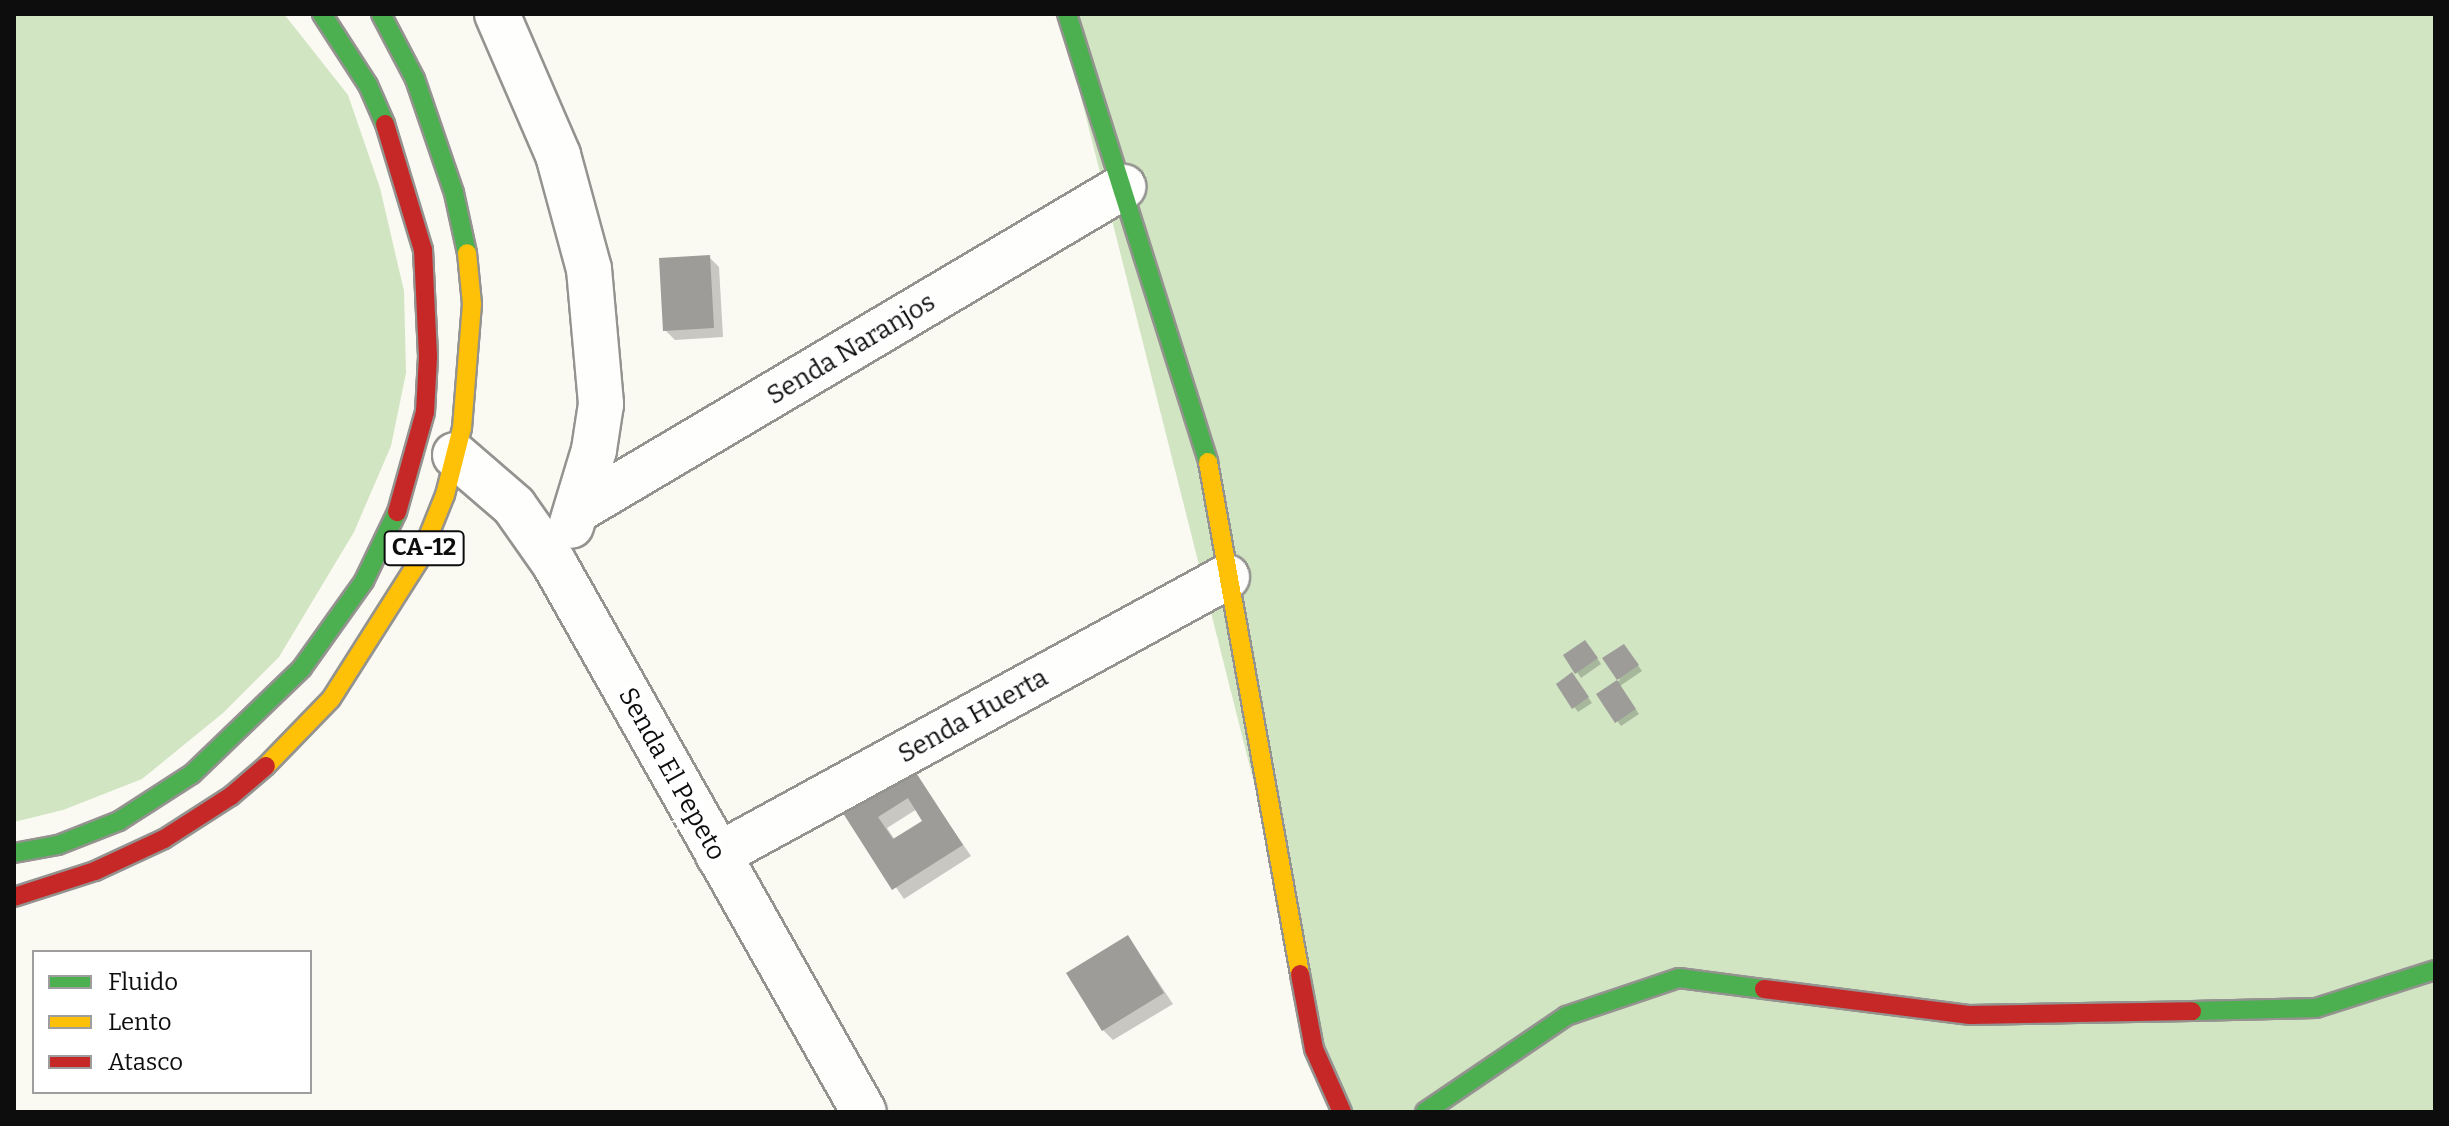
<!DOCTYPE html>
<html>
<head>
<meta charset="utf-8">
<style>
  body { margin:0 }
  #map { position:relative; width:2449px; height:1126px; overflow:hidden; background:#faf9f2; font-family:Bitter,serif }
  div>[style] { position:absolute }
  .forest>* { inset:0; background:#d1e5c3 }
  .shadow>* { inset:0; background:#0003 }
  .building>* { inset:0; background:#9d9c98 }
  .roads { filter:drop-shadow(2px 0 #949390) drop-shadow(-2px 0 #949390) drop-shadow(0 2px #949390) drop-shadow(0 -2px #949390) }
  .street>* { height:44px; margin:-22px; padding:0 22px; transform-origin:22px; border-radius:22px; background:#fefefd }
  .fast>* { height:18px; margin:-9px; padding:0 9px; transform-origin:9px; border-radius:9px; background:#4caf50 }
  .slow>* { height:18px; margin:-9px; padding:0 9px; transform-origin:9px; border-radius:9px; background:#ffc107 }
  .jam>* { height:18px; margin:-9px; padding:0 9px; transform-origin:9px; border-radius:9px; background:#c62828 }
  span { translate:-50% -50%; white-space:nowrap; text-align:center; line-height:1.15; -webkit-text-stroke:8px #fff; paint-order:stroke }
  .shield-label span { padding:2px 6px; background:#fff; border:2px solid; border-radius:6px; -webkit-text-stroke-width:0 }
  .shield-label { font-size:24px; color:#0d0d0d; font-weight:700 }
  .street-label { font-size:26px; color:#0d0d0d }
  .frame { position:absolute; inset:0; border:16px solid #0d0d0d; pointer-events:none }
  .legend { position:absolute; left:32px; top:950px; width:280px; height:144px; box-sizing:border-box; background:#fff; border:2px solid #9e9e9e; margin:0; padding:10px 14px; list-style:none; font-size:24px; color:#0d0d0d }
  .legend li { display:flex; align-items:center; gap:16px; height:40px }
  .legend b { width:40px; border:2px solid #9e9e9e }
</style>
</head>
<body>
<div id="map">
  <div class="forest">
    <i style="clip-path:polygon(14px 14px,284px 14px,348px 95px,380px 188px,404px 291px,406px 373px,391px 446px,354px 532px,279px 657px,223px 713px,142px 779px,63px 810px,14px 822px)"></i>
    <i style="clip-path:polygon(1060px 14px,2435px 14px,2435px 1112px,1337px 1112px)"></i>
  </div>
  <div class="shadow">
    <i style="clip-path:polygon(709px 257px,719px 267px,723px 337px,675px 340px,665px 330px)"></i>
    <i style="clip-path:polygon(1590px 647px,1601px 664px,1581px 678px,1566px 656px)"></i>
    <i style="clip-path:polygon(1628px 651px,1642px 671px,1620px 686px,1639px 714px,1621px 726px,1598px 694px,1620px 680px,1605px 659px)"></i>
    <i style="clip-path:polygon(1576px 679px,1592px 703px,1578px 712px,1558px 685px)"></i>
    <i style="clip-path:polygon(evenodd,910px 767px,971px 856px,904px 899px,843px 811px,910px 767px,917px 809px,924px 821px,895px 840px,887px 828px,917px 809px)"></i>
    <i style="clip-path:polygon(1128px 937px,1173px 1004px,1113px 1040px,1103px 1030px)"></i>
  </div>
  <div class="building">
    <i style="clip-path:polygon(710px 255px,714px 328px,663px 331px,659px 258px)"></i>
    <i style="clip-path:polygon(1585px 640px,1598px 658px,1575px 674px,1563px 655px)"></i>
    <i style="clip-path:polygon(1624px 644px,1639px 665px,1617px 680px,1636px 709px,1615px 723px,1596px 694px,1617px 680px,1602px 658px)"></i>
    <i style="clip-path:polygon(1572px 672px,1589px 697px,1572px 709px,1556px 684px)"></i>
    <i style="clip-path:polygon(evenodd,911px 765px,963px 845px,892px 890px,841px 810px,911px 765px,908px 798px,922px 821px,893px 839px,878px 817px,908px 798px)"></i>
    <i style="clip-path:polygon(1128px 935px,1164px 993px,1102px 1031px,1066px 973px)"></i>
  </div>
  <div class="roads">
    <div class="street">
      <i style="left:497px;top:14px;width:154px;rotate:66.6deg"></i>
      <i style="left:558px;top:155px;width:118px;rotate:74.8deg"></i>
      <i style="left:589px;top:269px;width:136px;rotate:84.9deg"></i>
      <i style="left:601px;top:404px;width:47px;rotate:98.7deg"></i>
      <i style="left:594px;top:450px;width:79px;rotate:106.8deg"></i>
      <i style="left:455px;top:455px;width:78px;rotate:40.8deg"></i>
      <i style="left:514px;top:506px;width:70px;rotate:54.9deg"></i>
      <i style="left:554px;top:563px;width:630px;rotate:60.55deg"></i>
      <i style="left:578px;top:510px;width:634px;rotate:-30.65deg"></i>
      <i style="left:718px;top:855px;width:580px;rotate:-28.64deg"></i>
    </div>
    <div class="fast">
      <i style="left:322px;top:14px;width:85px;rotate:57.1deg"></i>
      <i style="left:368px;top:85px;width:43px;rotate:66.4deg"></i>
      <i style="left:381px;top:14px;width:73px;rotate:62.4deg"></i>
      <i style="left:415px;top:79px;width:120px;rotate:71.1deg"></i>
      <i style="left:454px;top:193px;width:61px;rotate:77.8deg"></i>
      <i style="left:1067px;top:14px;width:470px;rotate:72.5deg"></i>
      <i style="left:14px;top:853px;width:45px;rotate:-10.3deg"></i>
      <i style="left:58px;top:845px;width:66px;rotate:-21.5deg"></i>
      <i style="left:119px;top:821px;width:87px;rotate:-32.8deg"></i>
      <i style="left:192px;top:774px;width:153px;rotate:-43.9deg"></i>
      <i style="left:302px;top:668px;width:107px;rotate:-54.5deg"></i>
      <i style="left:364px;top:581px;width:76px;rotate:-64.4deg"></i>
      <i style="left:2192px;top:1011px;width:124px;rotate:-1.4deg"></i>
      <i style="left:2316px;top:1008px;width:125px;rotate:-17.7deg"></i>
      <i style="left:1425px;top:1112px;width:171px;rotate:-34.2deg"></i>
      <i style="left:1566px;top:1016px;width:119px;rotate:-18.6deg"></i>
      <i style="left:1679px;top:978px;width:86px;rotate:7.4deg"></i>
    </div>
    <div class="slow">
      <i style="left:1208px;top:462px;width:520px;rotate:79.81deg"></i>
      <i style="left:266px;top:766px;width:93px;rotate:-45.9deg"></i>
      <i style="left:331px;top:699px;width:162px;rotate:-57.6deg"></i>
      <i style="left:418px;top:562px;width:72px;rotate:-68.1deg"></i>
      <i style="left:445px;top:495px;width:69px;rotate:-75.8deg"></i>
      <i style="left:462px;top:428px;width:124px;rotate:-85.4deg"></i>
      <i style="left:472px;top:304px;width:51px;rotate:-95.6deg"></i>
    </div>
    <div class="jam">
      <i style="left:385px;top:124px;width:132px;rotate:73.2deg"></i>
      <i style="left:423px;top:250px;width:107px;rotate:87.3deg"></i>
      <i style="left:428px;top:357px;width:55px;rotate:93.1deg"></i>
      <i style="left:425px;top:412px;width:104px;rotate:105.6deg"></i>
      <i style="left:14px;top:897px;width:85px;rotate:-17.8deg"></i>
      <i style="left:95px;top:871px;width:76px;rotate:-24.9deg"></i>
      <i style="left:164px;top:839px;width:80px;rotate:-32.7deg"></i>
      <i style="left:231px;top:796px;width:46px;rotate:-40.6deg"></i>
      <i style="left:1300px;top:974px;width:76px;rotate:79.4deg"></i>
      <i style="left:1314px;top:1049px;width:69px;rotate:66deg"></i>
      <i style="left:1764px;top:989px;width:208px;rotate:7.2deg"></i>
      <i style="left:1970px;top:1015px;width:222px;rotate:-1deg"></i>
    </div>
  </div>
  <div class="shield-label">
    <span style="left:424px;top:548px">CA-12</span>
  </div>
  <div class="street-label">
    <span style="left:851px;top:349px;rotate:-31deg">Senda Naranjos</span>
    <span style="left:973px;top:716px;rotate:-29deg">Senda Huerta</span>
    <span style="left:672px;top:774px;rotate:61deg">Senda El Pepeto</span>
  </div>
  <div class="frame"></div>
  <ul class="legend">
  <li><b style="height:10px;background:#4caf50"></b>Fluido</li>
  <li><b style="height:10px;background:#ffc107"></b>Lento</li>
  <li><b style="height:10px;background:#c62828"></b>Atasco</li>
  </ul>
</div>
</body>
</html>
